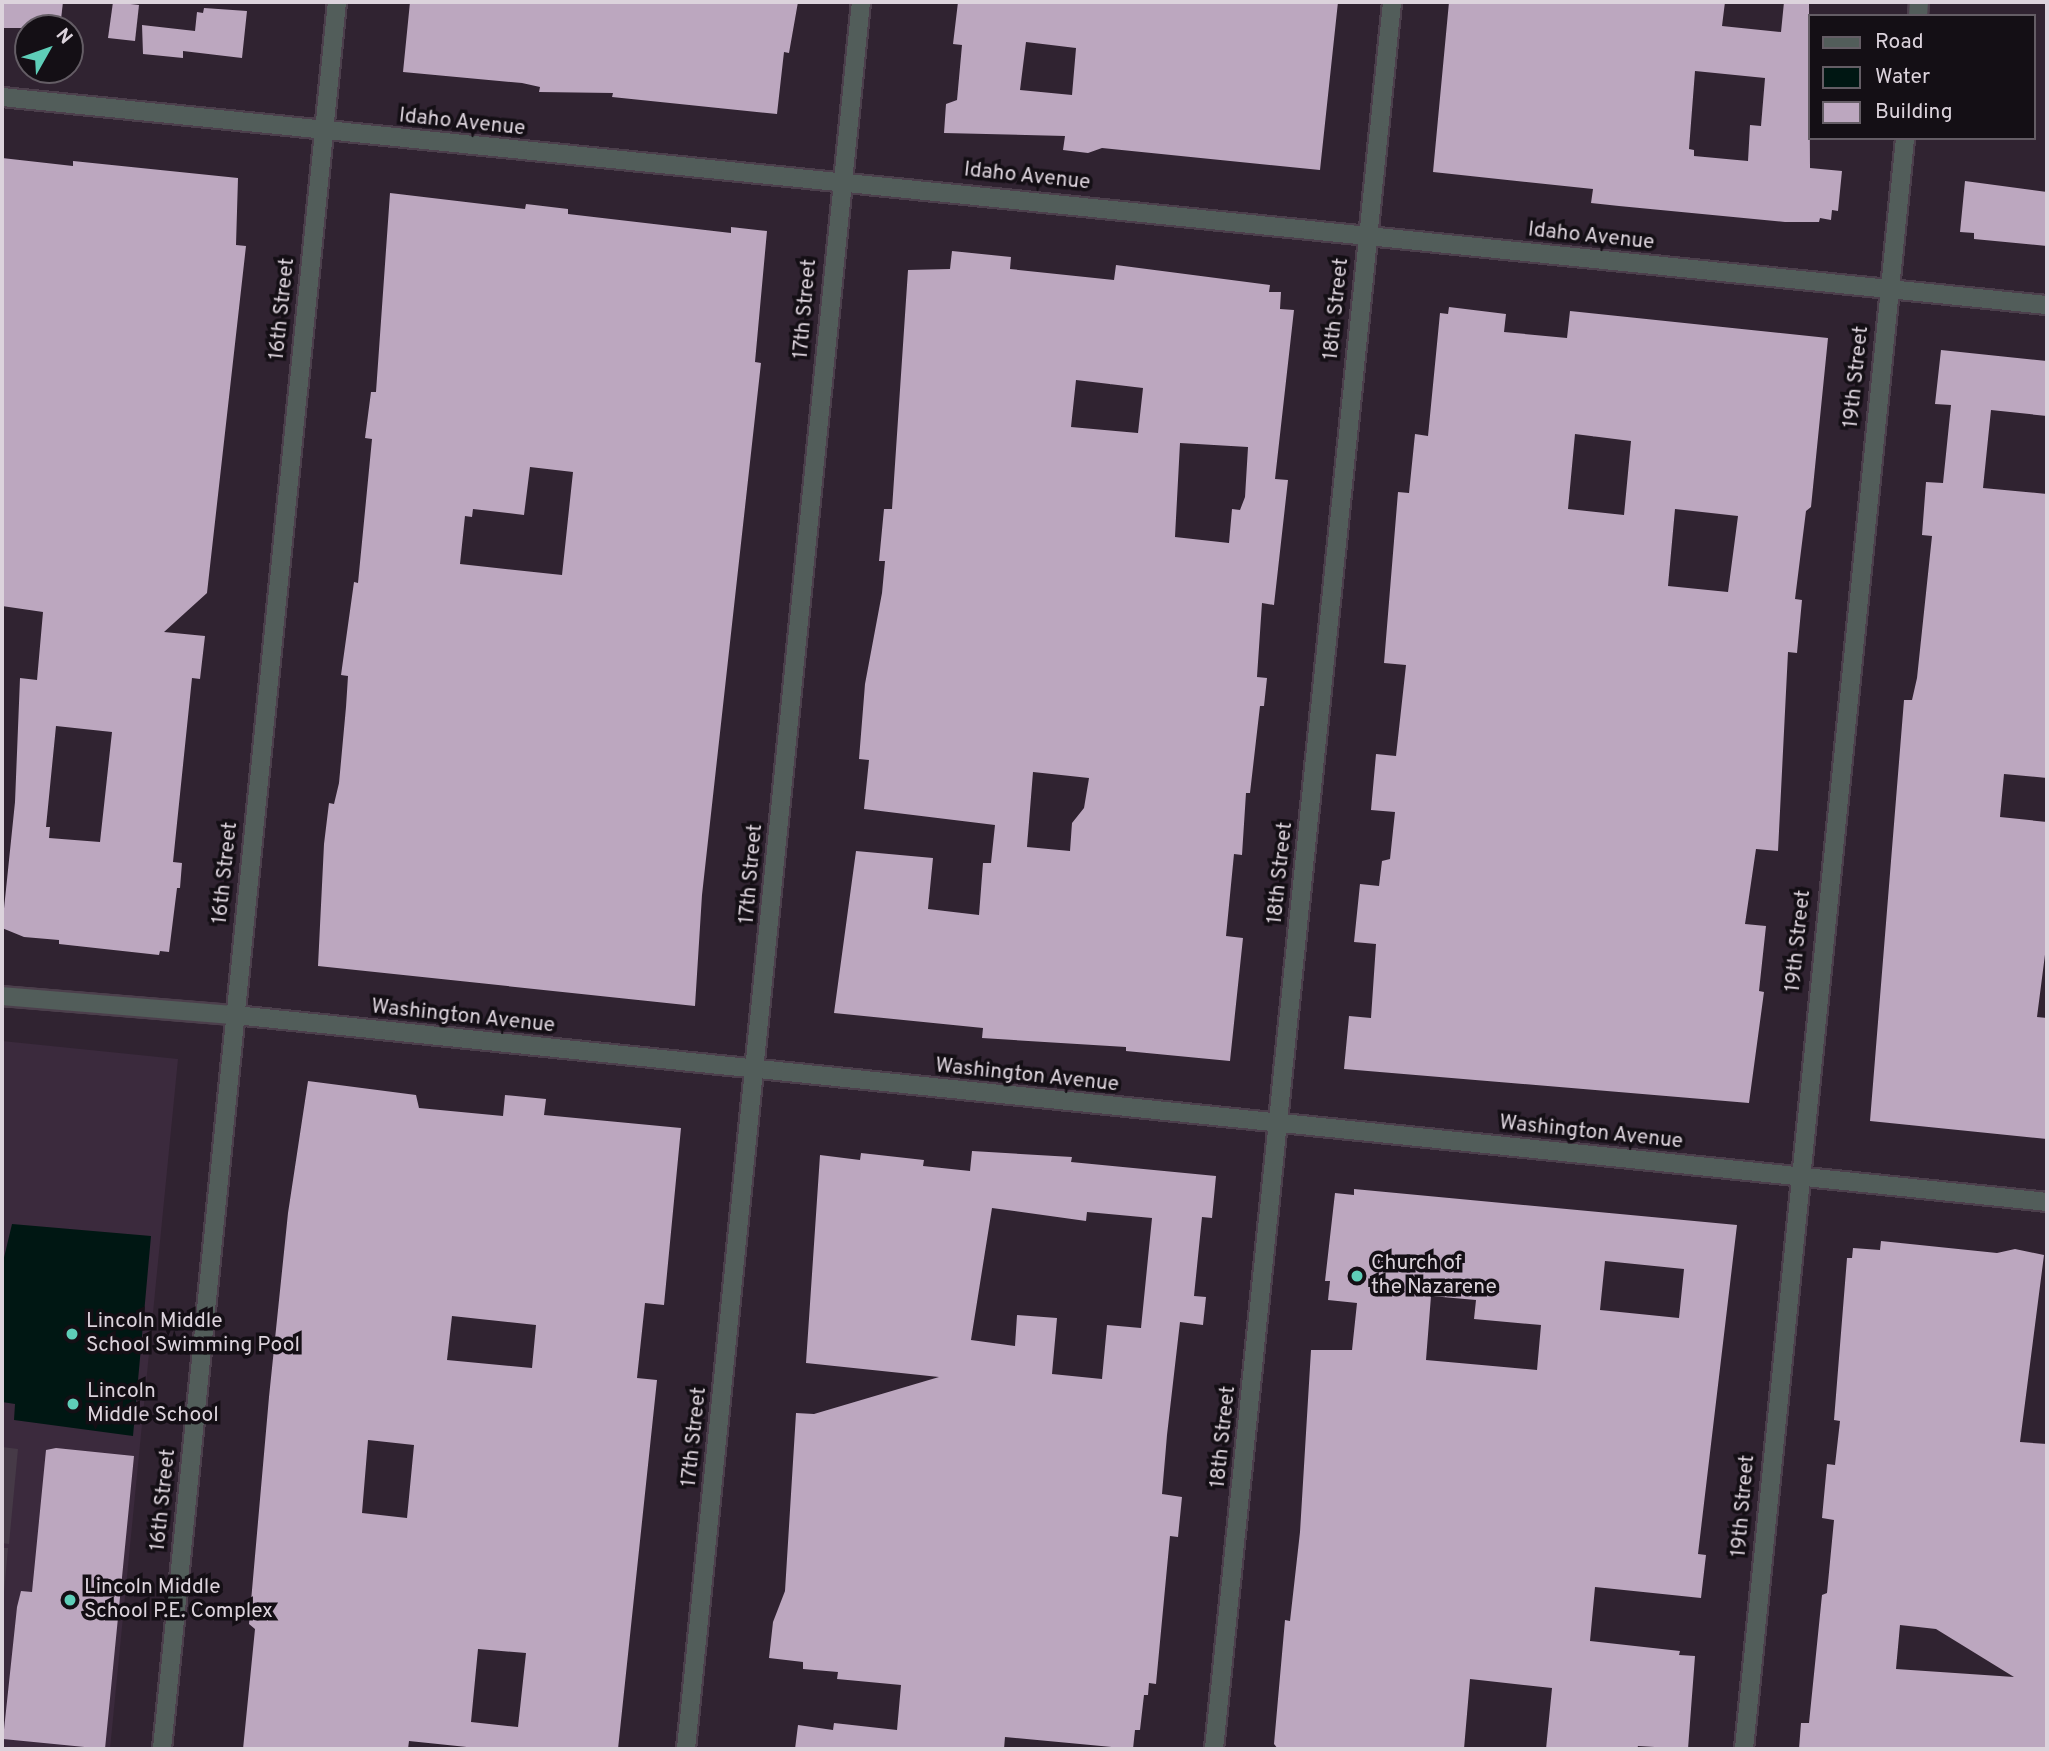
<!DOCTYPE html>
<html>
<head>
<meta charset="utf-8">
<style>
  body { margin:0 }
  #map { position:relative; width:2049px; height:1751px; overflow:hidden; background:#302331; font-family:Overpass,sans-serif }
  div>[style] { position:absolute }
  .built>* { inset:0; background:#3b2a3d }
  .green>* { inset:0; background:#463a47 }
  .water>* { inset:0; background:#001713 }
  .building>* { inset:0; background:#bca7bf }
  .roads { filter:drop-shadow(2px 0 #4c3f4c) drop-shadow(-2px 0 #4c3f4c) drop-shadow(0 2px #4c3f4c) drop-shadow(0 -2px #4c3f4c) }
  .minor>* { height:18px; margin:-9px; padding:0 9px; transform-origin:9px; border-radius:9px; background:#525d5a }
  .dots>* { width:19px; height:19px; translate:-50% -50%; box-sizing:border-box; border:4px solid #140f15; border-radius:50% }
  span { translate:-50% -50%; white-space:nowrap; text-align:center; line-height:1.15; -webkit-text-stroke:7px #140f15; paint-order:stroke }
  .street-label { font-size:21px; color:#dcd3dc }
  .poi-label { font-size:21px; color:#dcd3dc }
  .left { translate:0 -50%; text-align:left }
  .frame { position:absolute; inset:0; border:4px solid #dcd3dc; pointer-events:none }
  .legend { position:absolute; left:1808px; top:14px; width:228px; height:126px; box-sizing:border-box; background:#140f15; border:2px solid #645d65; margin:0; padding:9px 12px; list-style:none; font-size:21px; color:#dcd3dc }
  .legend li { display:flex; align-items:center; gap:14px; height:35px }
  .legend b { width:35px; border:2px solid #645d65 }
  .north { position:absolute; left:14px; top:14px; width:70px; height:70px; box-sizing:border-box; background:#140f15; border:2px solid #645d65; border-radius:50%; rotate:50deg; font-size:19px; font-weight:700; line-height:28px; text-align:center; color:#dcd3dc }
  .north::after { content:''; display:block; margin:auto; width:24px; height:32px; background:#5eceb8; clip-path:polygon(50% 0,100% 100%,50% 72%,0 100%) }
</style>
</head>
<body>
<div id="map">
  <div class="built">
    <i style="clip-path:polygon(2px 1041px,178px 1059px,110px 1749px,2px 1749px)"></i>
  </div>
  <div class="green">
    <i style="clip-path:polygon(2px 1447px,18px 1449px,9px 1544px,2px 1543px)"></i>
    <i style="clip-path:polygon(2px 1548px,8px 1548px,2px 1615px)"></i>
  </div>
  <div class="water">
    <i style="clip-path:polygon(12px 1224px,151px 1236px,133px 1436px,14px 1420px,15px 1404px,2px 1402px,2px 1266px)"></i>
  </div>
  <div class="building">
    <i style="clip-path:polygon(2px 2px,63px 2px,60px 28px,2px 28px)"></i>
    <i style="clip-path:polygon(113px 2px,139px 5px,135px 41px,108px 38px)"></i>
    <i style="clip-path:polygon(410px 2px,798px 2px,789px 53px,784px 52px,777px 114px,612px 97px,613px 93px,539px 92px,540px 87px,522px 83px,403px 72px)"></i>
    <i style="clip-path:polygon(evenodd,958px 2px,1338px 2px,1320px 170px,1102px 148px,1088px 153px,1063px 150px,1065px 136px,944px 133px,946px 104px,957px 100px,962px 45px,953px 44px,958px 2px,1026px 42px,1076px 48px,1072px 95px,1020px 90px,1026px 42px)"></i>
    <i style="clip-path:polygon(evenodd,1449px 2px,1725px 2px,1722px 26px,1781px 32px,1784px 2px,1809px 2px,1810px 168px,1842px 171px,1838px 211px,1832px 210px,1831px 220px,1820px 218px,1819px 222px,1785px 222px,1619px 206px,1591px 203px,1593px 189px,1433px 172px,1449px 2px,1695px 71px,1765px 78px,1761px 126px,1750px 125px,1748px 161px,1694px 156px,1694px 150px,1689px 149px,1695px 71px)"></i>
    <i style="clip-path:polygon(204px 8px,247px 11px,242px 58px,183px 51px,183px 58px,143px 54px,142px 25px,195px 31px,197px 12px,203px 13px)"></i>
    <i style="clip-path:polygon(evenodd,2px 158px,73px 166px,73px 161px,238px 178px,236px 245px,246px 246px,207px 593px,164px 632px,205px 636px,200px 679px,192px 678px,173px 862px,182px 863px,180px 888px,177px 888px,169px 952px,160px 951px,159px 955px,59px 944px,59px 940px,24px 937px,2px 928px,15px 802px,20px 678px,37px 680px,43px 612px,2px 606px,2px 158px,56px 726px,112px 732px,100px 842px,49px 838px,50px 827px,46px 827px,56px 726px)"></i>
    <i style="clip-path:polygon(1965px 181px,2047px 192px,2047px 246px,1974px 239px,1974px 233px,1960px 232px)"></i>
    <i style="clip-path:polygon(evenodd,390px 193px,525px 209px,526px 204px,568px 209px,568px 214px,731px 233px,731px 227px,767px 231px,755px 362px,761px 363px,702px 895px,695px 1006px,318px 966px,324px 844px,329px 803px,334px 804px,339px 783px,346px 707px,348px 676px,341px 675px,354px 582px,358px 583px,372px 439px,365px 438px,371px 392px,376px 392px,390px 193px,530px 467px,573px 472px,562px 575px,460px 564px,465px 516px,472px 517px,473px 509px,524px 515px,530px 467px)"></i>
    <i style="clip-path:polygon(evenodd,952px 251px,1011px 257px,1010px 269px,1114px 280px,1116px 265px,1270px 285px,1269px 292px,1281px 292px,1280px 309px,1294px 310px,1275px 479px,1288px 480px,1274px 605px,1262px 603px,1257px 677px,1267px 678px,1264px 706px,1260px 706px,1250px 793px,1246px 793px,1242px 855px,1234px 854px,1226px 936px,1243px 938px,1230px 1061px,1126px 1051px,1126px 1047px,982px 1038px,983px 1028px,834px 1013px,856px 851px,933px 858px,928px 909px,979px 915px,983px 863px,991px 863px,995px 825px,864px 809px,869px 760px,859px 759px,865px 684px,882px 593px,885px 561px,879px 561px,884px 509px,892px 509px,908px 270px,950px 269px,952px 251px,1076px 380px,1143px 388px,1138px 433px,1071px 427px,1076px 380px,952px 251px,1180px 443px,1248px 447px,1245px 497px,1240px 510px,1232px 509px,1229px 543px,1175px 537px,1180px 443px,952px 251px,1033px 772px,1089px 778px,1084px 808px,1072px 823px,1070px 851px,1027px 847px,1033px 772px)"></i>
    <i style="clip-path:polygon(evenodd,1449px 307px,1506px 314px,1504px 332px,1567px 338px,1570px 311px,1828px 338px,1811px 507px,1806px 511px,1795px 599px,1802px 600px,1797px 653px,1788px 652px,1778px 851px,1756px 849px,1745px 924px,1766px 926px,1759px 991px,1764px 992px,1749px 1103px,1344px 1069px,1349px 1016px,1371px 1018px,1376px 944px,1354px 942px,1360px 884px,1379px 886px,1382px 861px,1390px 859px,1395px 812px,1371px 810px,1376px 754px,1396px 756px,1406px 665px,1384px 663px,1398px 492px,1409px 493px,1415px 434px,1428px 436px,1440px 313px,1448px 314px,1449px 307px,1575px 434px,1631px 441px,1624px 515px,1568px 509px,1575px 434px,1449px 307px,1675px 509px,1738px 516px,1728px 592px,1668px 586px,1675px 509px)"></i>
    <i style="clip-path:polygon(1941px 350px,2047px 361px,2047px 416px,1991px 410px,1983px 488px,2047px 494px,2047px 778px,2004px 774px,2000px 817px,2047px 822px,2047px 939px,2037px 1017px,2047px 1018px,2047px 1139px,1870px 1121px,1904px 700px,1912px 700px,1917px 678px,1932px 536px,1922px 535px,1926px 482px,1943px 483px,1951px 405px,1935px 404px)"></i>
    <i style="clip-path:polygon(evenodd,308px 1081px,416px 1095px,419px 1108px,503px 1116px,505px 1095px,546px 1099px,544px 1115px,681px 1128px,664px 1305px,645px 1303px,637px 1378px,657px 1380px,618px 1749px,486px 1749px,409px 1741px,408px 1749px,243px 1749px,255px 1629px,249px 1624px,269px 1397px,288px 1213px,308px 1081px,452px 1316px,536px 1325px,532px 1368px,447px 1360px,452px 1316px,308px 1081px,368px 1440px,414px 1445px,407px 1518px,362px 1513px,368px 1440px,308px 1081px,478px 1649px,526px 1653px,518px 1727px,471px 1722px,478px 1649px)"></i>
    <i style="clip-path:polygon(evenodd,972px 1151px,1072px 1157px,1071px 1162px,1216px 1176px,1212px 1218px,1202px 1217px,1194px 1296px,1206px 1297px,1203px 1325px,1180px 1322px,1167px 1435px,1162px 1494px,1182px 1497px,1178px 1537px,1170px 1536px,1156px 1684px,1149px 1683px,1148px 1695px,1144px 1695px,1140px 1730px,1135px 1730px,1133px 1749px,1005px 1737px,1004px 1749px,795px 1749px,798px 1725px,833px 1730px,834px 1723px,897px 1730px,901px 1685px,837px 1679px,838px 1672px,803px 1669px,803px 1662px,769px 1658px,773px 1622px,785px 1591px,796px 1413px,814px 1414px,939px 1377px,806px 1363px,820px 1155px,860px 1160px,861px 1153px,924px 1160px,923px 1166px,970px 1171px,972px 1151px,992px 1208px,1086px 1221px,1087px 1212px,1152px 1218px,1141px 1328px,1107px 1325px,1102px 1379px,1052px 1374px,1057px 1318px,1017px 1315px,1015px 1346px,971px 1340px,992px 1208px)"></i>
    <i style="clip-path:polygon(evenodd,1354px 1189px,1737px 1225px,1698px 1554px,1706px 1555px,1701px 1598px,1595px 1587px,1590px 1641px,1680px 1651px,1679px 1655px,1695px 1656px,1688px 1749px,1638px 1746px,1637px 1749px,1546px 1749px,1552px 1688px,1470px 1679px,1464px 1749px,1278px 1749px,1274px 1744px,1285px 1620px,1290px 1621px,1300px 1532px,1311px 1350px,1352px 1350px,1357px 1303px,1328px 1300px,1330px 1281px,1325px 1281px,1335px 1193px,1354px 1195px,1354px 1189px,1605px 1261px,1684px 1269px,1679px 1318px,1600px 1310px,1605px 1261px,1354px 1189px,1431px 1296px,1476px 1300px,1474px 1319px,1541px 1325px,1537px 1370px,1426px 1360px,1431px 1296px)"></i>
    <i style="clip-path:polygon(evenodd,1881px 1241px,1997px 1253px,2015px 1249px,2044px 1255px,2020px 1442px,2047px 1444px,2047px 1749px,1799px 1749px,1801px 1723px,1809px 1723px,1822px 1595px,1827px 1593px,1834px 1520px,1822px 1518px,1827px 1464px,1835px 1465px,1840px 1421px,1834px 1420px,1847px 1258px,1852px 1258px,1853px 1248px,1880px 1250px,1881px 1241px,1900px 1625px,1936px 1629px,2014px 1677px,1896px 1669px,1900px 1625px)"></i>
    <i style="clip-path:polygon(56px 1448px,134px 1456px,105px 1749px,3px 1739px,17px 1607px,21px 1591px,32px 1592px,46px 1450px)"></i>
  </div>
  <div class="roads">
    <div class="minor">
      <i style="left:1918px;top:16px;width:14px;rotate:-86deg"></i>
      <i style="left:2px;top:97px;width:2056px;rotate:5.81deg"></i>
      <i style="left:2px;top:996px;width:234px;rotate:4.7deg"></i>
      <i style="left:235px;top:1015px;width:1822px;rotate:5.89deg"></i>
      <i style="left:162px;top:1749px;width:1756px;rotate:-84.28deg"></i>
      <i style="left:686px;top:1749px;width:1756px;rotate:-84.28deg"></i>
      <i style="left:1214px;top:1749px;width:1756px;rotate:-84.18deg"></i>
      <i style="left:1744px;top:1749px;width:1619px;rotate:-84.29deg"></i>
    </div>
  </div>
  <div class="dots">
    <i style="left:1357px;top:1276px;background:#5eceb8"></i>
    <i style="left:72px;top:1334px;background:#5eceb8"></i>
    <i style="left:73px;top:1404px;background:#5eceb8"></i>
    <i style="left:70px;top:1600px;background:#5eceb8"></i>
  </div>
  <div class="street-label">
    <span style="left:462px;top:123px;rotate:6deg">Idaho Avenue</span>
    <span style="left:1027px;top:177px;rotate:6deg">Idaho Avenue</span>
    <span style="left:1591px;top:237px;rotate:6deg">Idaho Avenue</span>
    <span style="left:283px;top:309px;rotate:-84deg">16th Street</span>
    <span style="left:806px;top:309px;rotate:-85deg">17th Street</span>
    <span style="left:1337px;top:309px;rotate:-84deg">18th Street</span>
    <span style="left:1857px;top:377px;rotate:-84deg">19th Street</span>
    <span style="left:226px;top:873px;rotate:-84deg">16th Street</span>
    <span style="left:1281px;top:873px;rotate:-84deg">18th Street</span>
    <span style="left:752px;top:874px;rotate:-85deg">17th Street</span>
    <span style="left:1799px;top:941px;rotate:-84deg">19th Street</span>
    <span style="left:463px;top:1017px;rotate:6deg">Washington Avenue</span>
    <span style="left:1027px;top:1076px;rotate:6deg">Washington Avenue</span>
    <span style="left:1591px;top:1133px;rotate:6deg">Washington Avenue</span>
    <span style="left:695px;top:1437px;rotate:-84deg">17th Street</span>
    <span style="left:1224px;top:1437px;rotate:-84deg">18th Street</span>
    <span style="left:164px;top:1500px;rotate:-84deg">16th Street</span>
    <span style="left:1744px;top:1506px;rotate:-85deg">19th Street</span>
  </div>
  <div class="poi-label">
    <span class="left" style="left:1371px;top:1276px">Church of<br>the Nazarene</span>
    <span class="left" style="left:86px;top:1334px">Lincoln Middle<br>School Swimming Pool</span>
    <span class="left" style="left:87px;top:1404px">Lincoln<br>Middle School</span>
    <span class="left" style="left:84px;top:1600px">Lincoln Middle<br>School P.E. Complex</span>
  </div>
  <div class="frame"></div>
  <ul class="legend">
  <li><b style="height:9px;background:#525d5a"></b>Road</li>
  <li><b style="height:19px;background:#001713"></b>Water</li>
  <li><b style="height:19px;background:#bca7bf"></b>Building</li>
  </ul>
  <div class="north">N</div>
</div>
</body>
</html>
